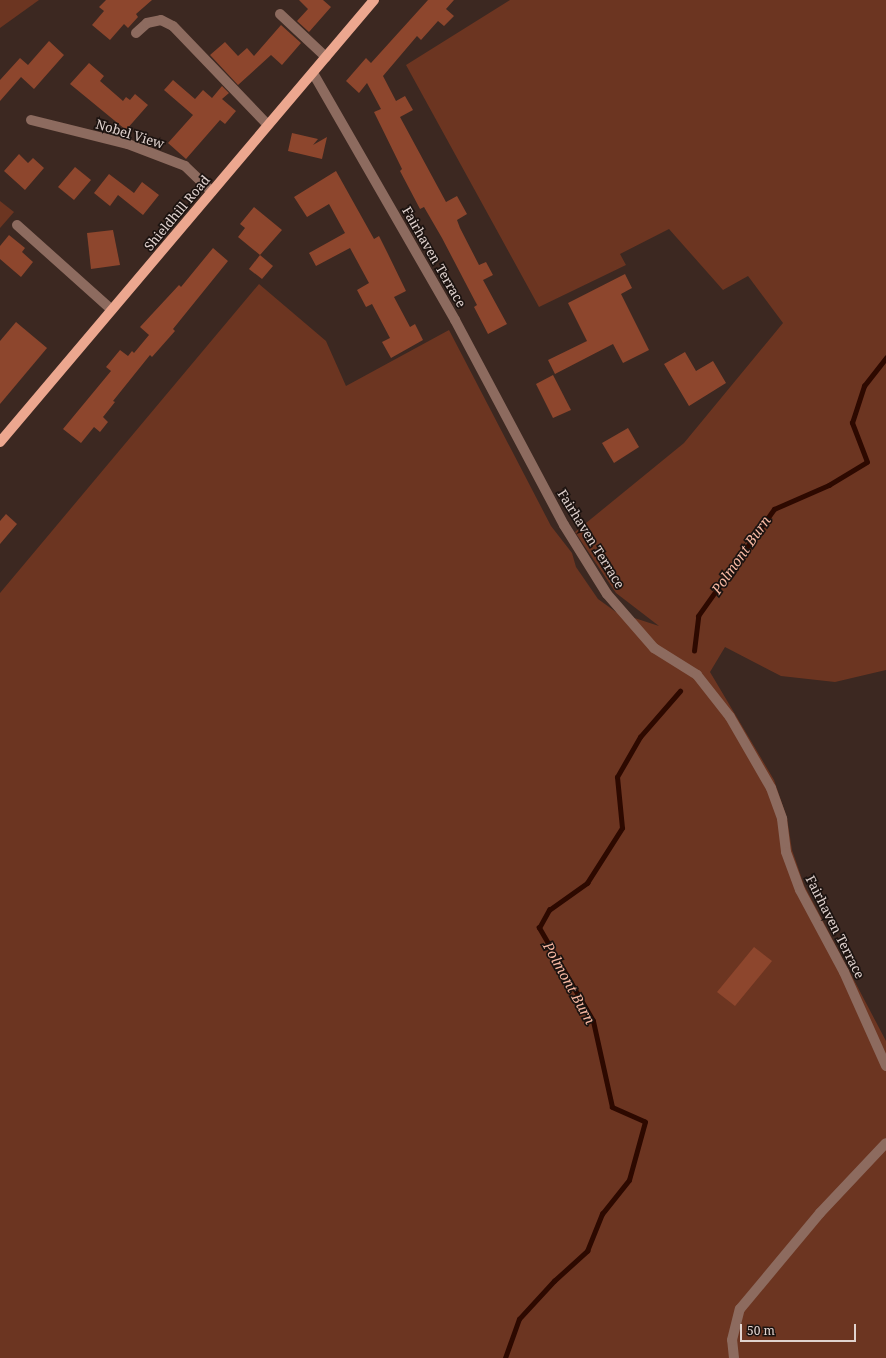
<!DOCTYPE html>
<html>
<head>
<meta charset="utf-8">
<style>
  body { margin:0 }
  #map { position:relative; width:886px; height:1358px; overflow:hidden; background:#3c2821; font-family:"Noto Serif",serif }
  div>[style] { position:absolute }
  .green>* { inset:0; background:#6c3521 }
  .stream>* { height:4.5px; margin:-2.25px; padding:0 2.25px; transform-origin:2.25px; border-radius:2.25px; background:#2d0900 }
  .building>* { inset:0; background:#8d462d }
  .minor>* { height:10px; margin:-5px; padding:0 5px; transform-origin:5px; border-radius:5px; background:#8d6b5f }
  .major>* { height:10px; margin:-5px; padding:0 5px; transform-origin:5px; border-radius:5px; background:#eca78f }
  span { translate:-50% -50%; white-space:nowrap; text-align:center; line-height:1.15; -webkit-text-stroke:3.5px #1c1310; paint-order:stroke }
  .street-label { font-size:13px; color:#e1d3cf }
  .water-label { font-size:14px; color:#f8b9a3; font-style:italic }
  .scale { position:absolute; left:740px; top:1324px; width:116px; height:18px; box-sizing:border-box; border:2px solid #e1d3cf; border-top:0; padding-left:5px; font-size:12px; line-height:14px; white-space:nowrap; color:#e1d3cf; -webkit-text-stroke:3px #1c1310; paint-order:stroke }
</style>
</head>
<body>
<div id="map">
  <div class="green">
    <i style="clip-path:polygon(0 0,39px 0,0 28px)"></i>
    <i style="clip-path:polygon(510px 0,886px 0,886px 670px,835px 682px,781px 676px,725px 647px,710px 672px,774px 780px,787px 818px,792px 850px,804px 885px,886px 1041px,886px 1358px,0 1358px,0 593px,259px 284px,326px 341px,346px 386px,449px 330px,551px 526px,572px 553px,576px 567px,598px 599px,616px 612px,659px 626px,616px 593px,575px 532px,684px 443px,783px 323px,748px 276px,723px 290px,669px 229px,620px 254px,626px 265px,539px 307px,406px 65px)"></i>
    <i style="clip-path:polygon(0 201px,14px 212px,0 228px)"></i>
  </div>
  <div class="stream">
    <i style="left:694px;top:651px;width:35px;rotate:-83deg"></i>
    <i style="left:698px;top:616px;width:131px;rotate:-54.6deg"></i>
    <i style="left:774px;top:509px;width:60px;rotate:-23.6deg"></i>
    <i style="left:829px;top:485px;width:44px;rotate:-31.2deg"></i>
    <i style="left:867px;top:462px;width:42px;rotate:-111deg"></i>
    <i style="left:852px;top:423px;width:39px;rotate:-72deg"></i>
    <i style="left:864px;top:386px;width:36px;rotate:-52deg"></i>
    <i style="left:505px;top:1358px;width:41px;rotate:-70.3deg"></i>
    <i style="left:519px;top:1319px;width:52px;rotate:-47.4deg"></i>
    <i style="left:554px;top:1281px;width:45px;rotate:-42.3deg"></i>
    <i style="left:587px;top:1251px;width:40px;rotate:-68deg"></i>
    <i style="left:602px;top:1214px;width:43px;rotate:-51.5deg"></i>
    <i style="left:629px;top:1180px;width:60px;rotate:-74.6deg"></i>
    <i style="left:645px;top:1122px;width:36px;rotate:-156deg"></i>
    <i style="left:612px;top:1107px;width:88px;rotate:-102.5deg"></i>
    <i style="left:593px;top:1021px;width:108px;rotate:-120.1deg"></i>
    <i style="left:539px;top:928px;width:21px;rotate:-61deg"></i>
    <i style="left:549px;top:910px;width:47px;rotate:-35.4deg"></i>
    <i style="left:587px;top:883px;width:65px;rotate:-57.5deg"></i>
    <i style="left:622px;top:828px;width:51px;rotate:-95.6deg"></i>
    <i style="left:617px;top:777px;width:46px;rotate:-60.1deg"></i>
    <i style="left:640px;top:737px;width:61px;rotate:-49deg"></i>
  </div>
  <div class="building">
    <i style="clip-path:polygon(106px 0,152px 0,136px 14px,138px 17px,128px 28px,124px 24px,110px 40px,92px 25px,104px 11px,99px 7px)"></i>
    <i style="clip-path:polygon(299px 0,323px 0,331px 7px,309px 32px,297px 21px,308px 9px)"></i>
    <i style="clip-path:polygon(428px 0,454px 0,446px 9px,454px 16px,444px 26px,438px 21px,421px 40px,417px 36px,383px 76px,396px 101px,405px 96px,413px 110px,400px 117px,446px 202px,457px 196px,467px 214px,457px 220px,460px 228px,479px 265px,486px 262px,493px 275px,483px 280px,507px 324px,488px 334px,474px 307px,477px 305px,442px 238px,424px 207px,420px 209px,400px 171px,402px 169px,374px 112px,381px 109px,367px 83px,359px 93px,346px 81px,366px 58px,371px 63px)"></i>
    <i style="clip-path:polygon(281px 25px,301px 43px,282px 65px,271px 55px,238px 85px,210px 55px,225px 42px,238px 56px,247px 48px,254px 56px)"></i>
    <i style="clip-path:polygon(49px 41px,64px 55px,34px 89px,21px 77px,0 101px,0 80px,20px 58px,28px 65px)"></i>
    <i style="clip-path:polygon(89px 63px,104px 76px,100px 81px,123px 101px,126px 97px,130px 100px,135px 94px,148px 105px,126px 130px,70px 84px)"></i>
    <i style="clip-path:polygon(173px 80px,195px 99px,203px 90px,212px 98px,222px 86px,229px 93px,222px 99px,236px 111px,225px 124px,220px 120px,186px 159px,168px 143px,193px 115px,164px 90px)"></i>
    <i style="clip-path:polygon(292px 133px,318px 139px,313px 145px,327px 137px,322px 159px,288px 151px)"></i>
    <i style="clip-path:polygon(19px 154px,28px 163px,33px 158px,44px 168px,25px 190px,4px 171px)"></i>
    <i style="clip-path:polygon(75px 167px,91px 180px,74px 200px,58px 187px)"></i>
    <i style="clip-path:polygon(336px 171px,374px 239px,379px 236px,388px 254px,406px 291px,394px 297px,410px 327px,415px 324px,423px 340px,391px 358px,382px 342px,390px 338px,372px 304px,366px 307px,357px 290px,369px 283px,350px 248px,316px 266px,309px 253px,345px 233px,329px 204px,307px 217px,294px 197px)"></i>
    <i style="clip-path:polygon(109px 174px,134px 193px,142px 182px,159px 195px,143px 215px,118px 195px,110px 206px,94px 193px)"></i>
    <i style="clip-path:polygon(254px 207px,282px 230px,260px 255px,238px 237px,245px 228px,240px 224px)"></i>
    <i style="clip-path:polygon(113px 230px,120px 265px,91px 269px,87px 233px)"></i>
    <i style="clip-path:polygon(9px 235px,25px 248px,22px 252px,33px 262px,21px 277px,0 259px,0 246px)"></i>
    <i style="clip-path:polygon(213px 248px,228px 261px,173px 329px,175px 331px,152px 357px,150px 355px,113px 401px,115px 402px,103px 417px,108px 422px,100px 432px,94px 427px,81px 443px,63px 429px,111px 371px,106px 367px,120px 350px,128px 356px,132px 351px,134px 353px,149px 335px,140px 327px,179px 285px,181px 287px)"></i>
    <i style="clip-path:polygon(260px 255px,273px 266px,262px 279px,249px 269px)"></i>
    <i style="clip-path:polygon(625px 274px,632px 288px,621px 294px,649px 350px,623px 363px,613px 344px,555px 374px,548px 360px,587px 341px,568px 303px)"></i>
    <i style="clip-path:polygon(16px 322px,47px 348px,0 404px,0 341px)"></i>
    <i style="clip-path:polygon(685px 352px,696px 371px,713px 361px,726px 383px,689px 406px,664px 364px)"></i>
    <i style="clip-path:polygon(553px 375px,571px 410px,553px 418px,536px 384px)"></i>
    <i style="clip-path:polygon(628px 428px,639px 447px,614px 463px,602px 443px)"></i>
    <i style="clip-path:polygon(6px 514px,17px 524px,0 544px,0 521px)"></i>
    <i style="clip-path:polygon(754px 947px,772px 961px,735px 1006px,717px 992px)"></i>
  </div>
  <div class="minor">
    <i style="left:280px;top:14px;width:63px;rotate:43.1deg"></i>
    <i style="left:136px;top:33px;width:15px;rotate:-42deg"></i>
    <i style="left:147px;top:23px;width:14px;rotate:-12deg"></i>
    <i style="left:161px;top:20px;width:13px;rotate:27deg"></i>
    <i style="left:173px;top:26px;width:137px;rotate:46.2deg"></i>
    <i style="left:313px;top:73px;width:285px;rotate:60.1deg"></i>
    <i style="left:455px;top:320px;width:232px;rotate:62deg"></i>
    <i style="left:564px;top:525px;width:81px;rotate:58.1deg"></i>
    <i style="left:607px;top:594px;width:72px;rotate:49deg"></i>
    <i style="left:654px;top:648px;width:51px;rotate:32.1deg"></i>
    <i style="left:697px;top:675px;width:53px;rotate:51.8deg"></i>
    <i style="left:730px;top:717px;width:82px;rotate:60deg"></i>
    <i style="left:771px;top:788px;width:33px;rotate:70deg"></i>
    <i style="left:782px;top:819px;width:33px;rotate:83deg"></i>
    <i style="left:786px;top:852px;width:40px;rotate:69.8deg"></i>
    <i style="left:800px;top:890px;width:93px;rotate:61.8deg"></i>
    <i style="left:844px;top:972px;width:103px;rotate:65.9deg"></i>
    <i style="left:31px;top:120px;width:100px;rotate:13.9deg"></i>
    <i style="left:128px;top:144px;width:61px;rotate:21.1deg"></i>
    <i style="left:185px;top:166px;width:37px;rotate:44deg"></i>
    <i style="left:17px;top:225px;width:127px;rotate:41.8deg"></i>
    <i style="left:734px;top:1358px;width:18px;rotate:-96deg"></i>
    <i style="left:732px;top:1340px;width:32px;rotate:-76deg"></i>
    <i style="left:740px;top:1309px;width:125px;rotate:-50.2deg"></i>
    <i style="left:820px;top:1213px;width:96px;rotate:-46.7deg"></i>
  </div>
  <div class="major">
    <i style="left:0;top:442px;width:579px;rotate:-49.76deg"></i>
  </div>
  <div class="street-label">
    <span style="left:130px;top:134px;rotate:17deg">Nobel View</span>
    <span style="left:177px;top:213px;rotate:-50deg">Shieldhill Road</span>
    <span style="left:434px;top:257px;rotate:60deg">Fairhaven Terrace</span>
    <span style="left:591px;top:539px;rotate:58deg">Fairhaven Terrace</span>
    <span style="left:835px;top:927px;rotate:63deg">Fairhaven Terrace</span>
  </div>
  <div class="water-label">
    <span style="left:741px;top:555px;rotate:-55deg">Polmont Burn</span>
    <span style="left:569px;top:983px;rotate:61deg">Polmont Burn</span>
  </div>
  <div class="scale">50 m</div>
</div>
</body>
</html>
